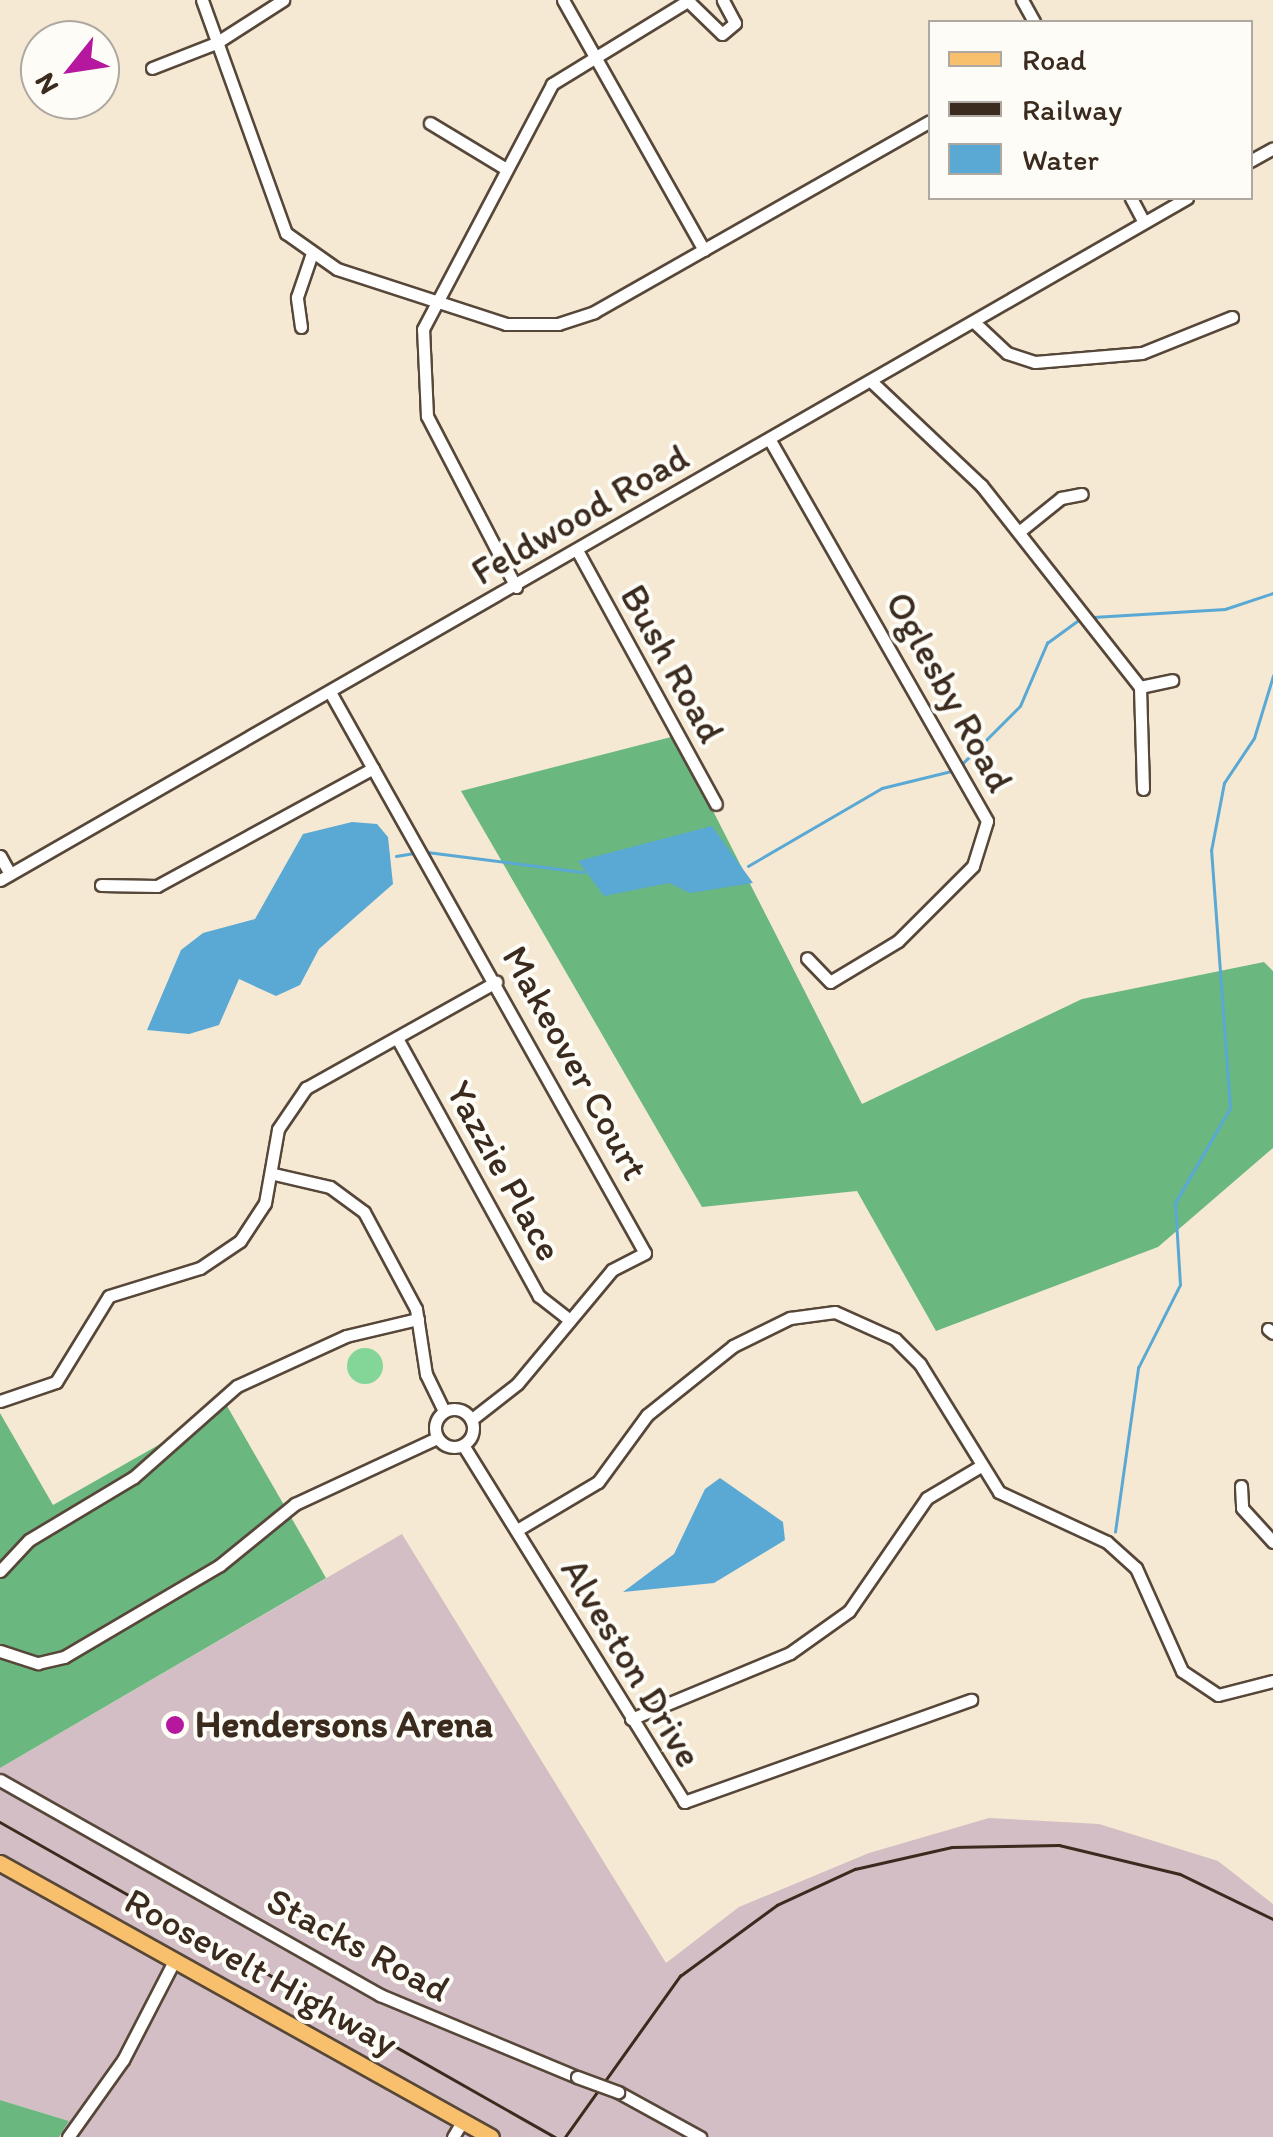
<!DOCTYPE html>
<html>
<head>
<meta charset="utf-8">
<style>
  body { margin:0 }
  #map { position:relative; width:1273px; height:2137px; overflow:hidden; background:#f5e9d3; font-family:Itim,sans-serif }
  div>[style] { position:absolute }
  .industrial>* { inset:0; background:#d2bec4 }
  .green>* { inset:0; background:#83d698 }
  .round { border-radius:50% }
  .forest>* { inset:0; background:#6ab780 }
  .water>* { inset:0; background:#5aa8d4 }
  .stream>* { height:2.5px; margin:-1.25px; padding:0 1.25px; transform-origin:1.25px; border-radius:1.25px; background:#5aa8d4 }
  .roads { filter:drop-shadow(2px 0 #574739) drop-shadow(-2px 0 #574739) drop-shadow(0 2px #574739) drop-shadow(0 -2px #574739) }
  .minor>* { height:11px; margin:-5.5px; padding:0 5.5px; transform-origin:5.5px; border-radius:5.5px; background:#fff }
  .minor>.ring { margin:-5.5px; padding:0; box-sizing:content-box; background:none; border:11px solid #fff; border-radius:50% }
  .major>* { height:15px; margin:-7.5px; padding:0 7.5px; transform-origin:7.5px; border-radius:7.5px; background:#f8bf6c }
  .rail>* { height:2.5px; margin:-1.25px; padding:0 1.25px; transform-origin:1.25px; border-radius:1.25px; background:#3b2a1e }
  .bridges { filter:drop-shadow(2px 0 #574739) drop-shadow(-2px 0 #574739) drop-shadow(0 2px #574739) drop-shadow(0 -2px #574739) }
  .minor-bridge>* { height:11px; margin:-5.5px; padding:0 5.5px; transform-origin:5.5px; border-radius:5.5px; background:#fff }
  .dots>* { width:28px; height:28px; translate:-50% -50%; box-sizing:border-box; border:5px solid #fdfcf7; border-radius:50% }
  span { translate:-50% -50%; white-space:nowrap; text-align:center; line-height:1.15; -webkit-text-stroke:8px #fdfcf7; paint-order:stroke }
  .street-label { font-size:38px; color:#3b2a1e }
  .poi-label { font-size:38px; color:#3b2a1e; font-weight:700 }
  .left { translate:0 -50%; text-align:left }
  .legend { position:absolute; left:928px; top:20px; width:325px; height:180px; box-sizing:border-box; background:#fdfcf7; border:2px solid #afa8a0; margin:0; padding:12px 18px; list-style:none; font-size:30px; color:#3b2a1e }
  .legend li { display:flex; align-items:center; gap:20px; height:50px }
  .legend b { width:50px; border:2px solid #afa8a0 }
  .north { position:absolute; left:20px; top:20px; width:100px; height:100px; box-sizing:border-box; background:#fdfcf7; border:2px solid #afa8a0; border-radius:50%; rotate:240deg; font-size:28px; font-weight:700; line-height:40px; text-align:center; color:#3b2a1e }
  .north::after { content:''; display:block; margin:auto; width:35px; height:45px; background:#b5179e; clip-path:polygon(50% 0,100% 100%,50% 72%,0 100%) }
</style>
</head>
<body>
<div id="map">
  <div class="industrial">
    <i style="clip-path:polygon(402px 1534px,666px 1963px,739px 1907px,869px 1853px,989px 1818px,1099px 1824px,1218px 1861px,1273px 1904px,1273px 2137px,59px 2137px,69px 2121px,0 2100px,0 1768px)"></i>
  </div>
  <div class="green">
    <i class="round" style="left:347px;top:1348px;width:36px;height:36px"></i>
  </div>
  <div class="forest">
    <i style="clip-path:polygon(675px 736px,862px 1104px,1082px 999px,1264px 962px,1273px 971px,1273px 1148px,1158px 1247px,936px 1331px,857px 1191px,702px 1207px,461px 791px)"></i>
    <i style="clip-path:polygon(227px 1406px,326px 1578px,0 1768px,0 1413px,53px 1505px)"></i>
    <i style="clip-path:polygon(0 2100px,69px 2121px,59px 2137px,0 2137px)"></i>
  </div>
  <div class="water">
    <i style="clip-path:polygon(352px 822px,377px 824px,388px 837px,393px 884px,319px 949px,300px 985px,276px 996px,239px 979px,219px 1025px,189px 1034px,147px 1030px,181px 950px,203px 933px,255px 919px,303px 834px)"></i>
    <i style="clip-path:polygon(712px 826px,753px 883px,690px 893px,669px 883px,604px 896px,578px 861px)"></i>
    <i style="clip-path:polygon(720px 1478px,783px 1522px,785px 1540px,714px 1583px,623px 1592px,674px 1554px,705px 1489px)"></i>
  </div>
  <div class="stream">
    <i style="left:1093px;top:617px;width:132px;rotate:-3.5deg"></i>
    <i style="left:1225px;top:609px;width:51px;rotate:-18.4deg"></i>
    <i style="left:959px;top:767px;width:86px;rotate:-45deg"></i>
    <i style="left:1020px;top:706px;width:69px;rotate:-66.8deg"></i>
    <i style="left:1047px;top:643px;width:41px;rotate:-36deg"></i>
    <i style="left:427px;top:852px;width:158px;rotate:7.3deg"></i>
    <i style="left:396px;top:856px;width:18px;rotate:-9deg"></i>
    <i style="left:748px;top:866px;width:155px;rotate:-30.2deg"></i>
    <i style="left:882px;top:788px;width:72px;rotate:-13.7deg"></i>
    <i style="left:1115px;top:1532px;width:166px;rotate:-82deg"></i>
    <i style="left:1138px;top:1368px;width:93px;rotate:-63.2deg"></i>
    <i style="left:1180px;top:1285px;width:82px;rotate:-93.5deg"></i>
    <i style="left:1175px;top:1203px;width:110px;rotate:-59.9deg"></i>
    <i style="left:1230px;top:1108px;width:258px;rotate:-94.2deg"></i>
    <i style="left:1211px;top:851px;width:69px;rotate:-79.2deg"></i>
    <i style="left:1224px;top:783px;width:54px;rotate:-56.3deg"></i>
    <i style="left:1254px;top:738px;width:65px;rotate:-73deg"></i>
  </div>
  <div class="roads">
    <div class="minor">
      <i style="left:202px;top:0;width:248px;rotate:70.2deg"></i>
      <i style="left:286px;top:233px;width:62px;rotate:35.2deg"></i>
      <i style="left:337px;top:269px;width:178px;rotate:18deg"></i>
      <i style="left:506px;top:324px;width:52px"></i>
      <i style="left:558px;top:324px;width:38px;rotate:-18deg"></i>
      <i style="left:594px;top:312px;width:386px;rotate:-29.6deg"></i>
      <i style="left:563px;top:0;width:287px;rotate:60.6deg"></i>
      <i style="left:1022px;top:0;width:25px;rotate:61deg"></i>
      <i style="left:688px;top:1px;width:47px;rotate:44.1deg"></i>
      <i style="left:722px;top:34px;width:17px;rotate:-40deg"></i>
      <i style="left:735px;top:23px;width:26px;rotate:-118deg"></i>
      <i style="left:152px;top:68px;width:69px;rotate:-21.3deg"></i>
      <i style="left:216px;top:43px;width:80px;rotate:-32.7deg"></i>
      <i style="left:430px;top:123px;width:85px;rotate:31.1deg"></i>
      <i style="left:1250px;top:161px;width:26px;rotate:-29deg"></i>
      <i style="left:1131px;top:198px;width:27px;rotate:62deg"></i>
      <i style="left:974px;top:322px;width:45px;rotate:43.2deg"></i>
      <i style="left:1007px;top:353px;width:29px;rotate:18deg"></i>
      <i style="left:1035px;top:362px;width:107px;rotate:-4.8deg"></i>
      <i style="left:1142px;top:353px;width:97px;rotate:-21.8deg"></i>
      <i style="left:301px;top:327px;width:30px;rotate:-98deg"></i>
      <i style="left:297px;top:297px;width:43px;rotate:-71.1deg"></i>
      <i style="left:873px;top:383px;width:149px;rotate:43.4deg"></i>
      <i style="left:981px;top:485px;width:257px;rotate:51.8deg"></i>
      <i style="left:1140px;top:687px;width:102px;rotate:88.3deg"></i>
      <i style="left:771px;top:442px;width:436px;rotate:60.3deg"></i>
      <i style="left:987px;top:821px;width:47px;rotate:107.3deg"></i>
      <i style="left:973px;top:866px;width:106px;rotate:135deg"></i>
      <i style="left:898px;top:941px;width:79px;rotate:148.9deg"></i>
      <i style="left:830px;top:982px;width:33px;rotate:-134deg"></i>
      <i style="left:1020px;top:531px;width:53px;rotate:-38.8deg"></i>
      <i style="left:1061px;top:498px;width:21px;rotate:-11deg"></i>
      <i style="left:578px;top:552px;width:287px;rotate:61.3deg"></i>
      <i style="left:516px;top:587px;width:193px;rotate:-117.5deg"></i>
      <i style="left:427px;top:416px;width:87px;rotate:-92.6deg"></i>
      <i style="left:423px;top:329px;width:277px;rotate:-62.2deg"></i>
      <i style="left:552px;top:84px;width:161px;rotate:-31.5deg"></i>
      <i style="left:1140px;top:687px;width:33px;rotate:-12deg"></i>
      <i style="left:330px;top:692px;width:643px;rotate:60.69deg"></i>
      <i style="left:645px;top:1253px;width:37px;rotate:153deg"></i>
      <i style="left:612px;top:1270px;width:148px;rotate:129.8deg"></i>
      <i style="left:517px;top:1384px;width:58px;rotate:142deg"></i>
      <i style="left:0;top:856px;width:18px;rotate:61deg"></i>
      <i style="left:0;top:880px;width:1369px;rotate:-29.88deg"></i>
      <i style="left:101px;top:885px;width:56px;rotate:1deg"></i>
      <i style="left:157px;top:886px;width:246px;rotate:-28.6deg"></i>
      <i style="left:398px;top:1040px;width:292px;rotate:61.2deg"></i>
      <i style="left:539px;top:1296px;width:39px;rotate:38deg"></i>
      <i style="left:274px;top:1174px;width:57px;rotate:13.1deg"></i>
      <i style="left:330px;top:1187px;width:42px;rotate:36.3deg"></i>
      <i style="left:364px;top:1212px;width:110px;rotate:61.8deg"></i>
      <i style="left:416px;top:1309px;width:66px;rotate:81.3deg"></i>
      <i style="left:426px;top:1374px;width:41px;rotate:64.1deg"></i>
      <i style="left:1268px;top:1329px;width:6px;rotate:39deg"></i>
      <i style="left:0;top:1401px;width:59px;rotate:-18.7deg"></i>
      <i style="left:56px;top:1382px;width:101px;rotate:-58.4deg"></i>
      <i style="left:109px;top:1296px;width:95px;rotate:-17.1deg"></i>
      <i style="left:200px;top:1268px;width:48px;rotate:-34deg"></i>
      <i style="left:240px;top:1241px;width:45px;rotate:-56.7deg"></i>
      <i style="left:265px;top:1203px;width:75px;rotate:-80deg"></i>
      <i style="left:278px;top:1129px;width:50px;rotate:-55.7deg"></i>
      <i style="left:306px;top:1088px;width:218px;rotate:-29.2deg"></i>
      <i class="ring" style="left:435px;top:1409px;width:27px;height:27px"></i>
      <i style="left:463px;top:1445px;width:420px;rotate:58.2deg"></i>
      <i style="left:684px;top:1802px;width:305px;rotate:-19.6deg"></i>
      <i style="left:1241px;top:1486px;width:22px;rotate:87deg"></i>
      <i style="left:1242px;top:1508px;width:46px;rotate:47.6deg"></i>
      <i style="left:517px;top:1530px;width:94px;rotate:-30.7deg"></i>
      <i style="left:598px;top:1482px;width:83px;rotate:-53.8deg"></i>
      <i style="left:647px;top:1415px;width:110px;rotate:-38.7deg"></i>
      <i style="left:733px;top:1346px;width:64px;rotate:-26.2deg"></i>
      <i style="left:790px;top:1318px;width:45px;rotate:-7.6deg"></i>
      <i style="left:835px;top:1312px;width:66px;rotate:24.2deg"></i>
      <i style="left:895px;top:1339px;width:35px;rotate:45deg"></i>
      <i style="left:920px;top:1364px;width:150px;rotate:58.3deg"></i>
      <i style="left:999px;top:1492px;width:119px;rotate:24.8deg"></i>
      <i style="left:1107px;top:1542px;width:39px;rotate:42deg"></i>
      <i style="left:1136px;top:1568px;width:113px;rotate:65.9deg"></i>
      <i style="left:1182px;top:1671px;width:43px;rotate:33.7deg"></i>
      <i style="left:1218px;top:1695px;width:57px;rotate:-14.3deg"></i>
      <i style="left:0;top:1571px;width:42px;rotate:-46.9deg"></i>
      <i style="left:29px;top:1540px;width:122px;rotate:-31deg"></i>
      <i style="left:134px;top:1477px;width:137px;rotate:-41.5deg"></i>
      <i style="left:237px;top:1386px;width:120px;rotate:-24.6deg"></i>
      <i style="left:346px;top:1336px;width:74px;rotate:-13.3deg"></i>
      <i style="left:0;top:1651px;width:40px;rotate:18deg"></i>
      <i style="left:38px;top:1663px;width:27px;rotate:-13deg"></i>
      <i style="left:64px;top:1657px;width:181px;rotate:-30.5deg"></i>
      <i style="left:220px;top:1565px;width:97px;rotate:-39.1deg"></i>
      <i style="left:295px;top:1504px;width:157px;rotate:-24.9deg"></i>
      <i style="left:631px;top:1719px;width:172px;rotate:-22.5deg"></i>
      <i style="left:790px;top:1653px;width:72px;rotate:-35.4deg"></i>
      <i style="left:849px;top:1611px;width:137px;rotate:-55.4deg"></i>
      <i style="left:927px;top:1498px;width:61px;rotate:-30.8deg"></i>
      <i style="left:0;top:1780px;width:437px;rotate:29.5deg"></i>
      <i style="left:380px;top:1995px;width:213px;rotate:22.6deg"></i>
      <i style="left:618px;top:2092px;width:94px;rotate:28.8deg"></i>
      <i style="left:68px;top:2137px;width:95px;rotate:-54.5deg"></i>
      <i style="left:123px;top:2060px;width:111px;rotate:-62.7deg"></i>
      <i style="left:453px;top:2137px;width:17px;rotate:-59deg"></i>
    </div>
    <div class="major">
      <i style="left:0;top:1863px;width:562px;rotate:29.16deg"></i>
    </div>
  </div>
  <div class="rail">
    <i style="left:0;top:1822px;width:638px;rotate:29.58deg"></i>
    <i style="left:565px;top:2137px;width:198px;rotate:-54.5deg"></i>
    <i style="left:680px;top:1976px;width:120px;rotate:-36.2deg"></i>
    <i style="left:777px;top:1905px;width:86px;rotate:-24.8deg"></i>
    <i style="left:855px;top:1869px;width:99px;rotate:-12.8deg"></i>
    <i style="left:952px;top:1847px;width:107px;rotate:-1.1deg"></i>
    <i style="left:1059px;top:1845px;width:124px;rotate:13.5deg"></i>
    <i style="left:1180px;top:1874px;width:103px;rotate:25.8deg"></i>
  </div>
  <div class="bridges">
    <div class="minor-bridge">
      <i style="left:577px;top:2077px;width:44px;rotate:20.1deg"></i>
    </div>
  </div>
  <div class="dots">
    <i style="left:175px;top:1725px;background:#b5179e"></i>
  </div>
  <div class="street-label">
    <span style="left:580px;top:515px;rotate:-30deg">Feldwood Road</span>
    <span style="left:672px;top:664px;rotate:61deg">Bush Road</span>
    <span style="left:949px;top:692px;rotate:61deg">Oglesby Road</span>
    <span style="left:575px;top:1063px;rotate:61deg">Makeover Court</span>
    <span style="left:504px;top:1171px;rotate:61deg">Yazzie Place</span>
    <span style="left:631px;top:1663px;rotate:59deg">Alveston Drive</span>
    <span style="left:358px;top:1945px;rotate:28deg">Stacks Road</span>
    <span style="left:261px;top:1972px;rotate:29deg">Roosevelt Highway</span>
  </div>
  <div class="poi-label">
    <span class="left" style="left:195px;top:1725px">Hendersons Arena</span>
  </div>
  <ul class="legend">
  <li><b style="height:12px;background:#f8bf6c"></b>Road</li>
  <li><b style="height:12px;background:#3b2a1e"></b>Railway</li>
  <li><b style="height:28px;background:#5aa8d4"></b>Water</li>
  </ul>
  <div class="north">N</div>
</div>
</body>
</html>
